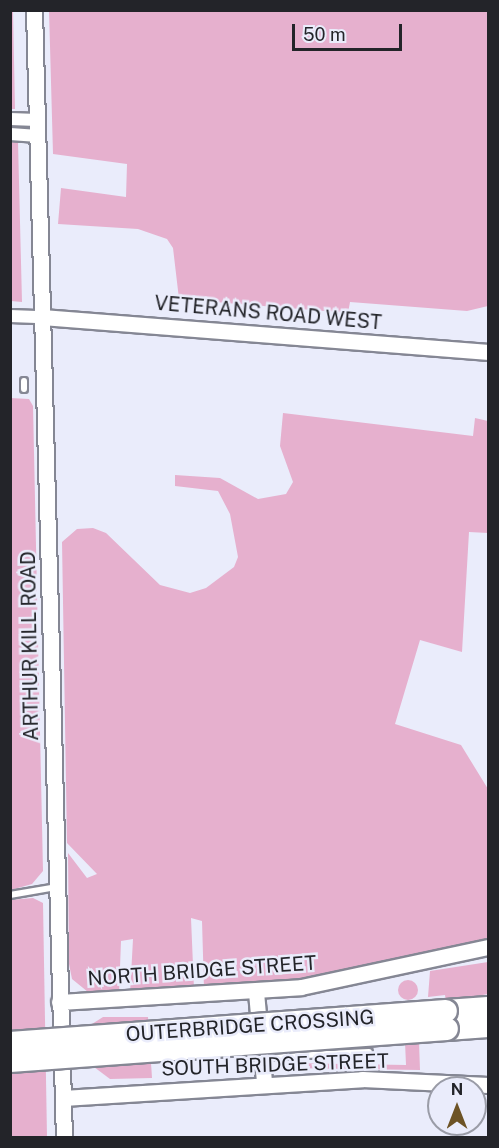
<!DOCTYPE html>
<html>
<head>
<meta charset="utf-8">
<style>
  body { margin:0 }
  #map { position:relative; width:499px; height:1148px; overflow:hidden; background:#eaecfb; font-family:"Public Sans",sans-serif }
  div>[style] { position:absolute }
  .green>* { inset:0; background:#e6b0ce }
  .round { border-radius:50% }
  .roads { filter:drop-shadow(2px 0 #858794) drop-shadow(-2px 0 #858794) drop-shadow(0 2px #858794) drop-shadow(0 -2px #858794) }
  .service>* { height:6px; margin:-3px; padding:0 3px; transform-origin:3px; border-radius:3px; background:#fff }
  .minor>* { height:12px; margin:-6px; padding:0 6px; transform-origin:6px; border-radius:6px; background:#fff }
  .tertiary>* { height:15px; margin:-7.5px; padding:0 7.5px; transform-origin:7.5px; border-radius:7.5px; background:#fff }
  .motorway>* { height:22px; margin:-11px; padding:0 11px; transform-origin:11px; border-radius:11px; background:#fff }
  .bridges { filter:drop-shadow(2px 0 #858794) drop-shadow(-2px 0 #858794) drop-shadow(0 2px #858794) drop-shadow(0 -2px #858794) }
  .motorway-bridge>* { height:22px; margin:-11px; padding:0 11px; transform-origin:11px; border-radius:11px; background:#fff }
  span { translate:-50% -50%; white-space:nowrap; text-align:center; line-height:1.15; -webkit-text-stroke:5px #eaecfb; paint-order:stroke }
  .street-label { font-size:20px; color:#232429 }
  .frame { position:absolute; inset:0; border:12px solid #232429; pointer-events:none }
  .north { position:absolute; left:427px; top:1076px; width:60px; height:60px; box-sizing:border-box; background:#eaecfb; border:2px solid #9a9ca7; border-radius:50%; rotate:0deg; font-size:16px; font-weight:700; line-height:24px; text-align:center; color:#232429 }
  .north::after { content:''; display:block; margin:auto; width:21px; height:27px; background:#6d5325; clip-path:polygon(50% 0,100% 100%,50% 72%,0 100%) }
  .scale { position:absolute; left:292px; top:24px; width:110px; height:27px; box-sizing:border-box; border:3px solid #232429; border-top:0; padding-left:8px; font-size:18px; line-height:21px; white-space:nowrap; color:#232429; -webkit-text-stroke:4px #eaecfb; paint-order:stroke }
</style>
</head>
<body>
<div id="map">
  <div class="green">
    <i style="clip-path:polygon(49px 10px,488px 11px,488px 306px,467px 311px,350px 302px,348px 313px,179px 299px,173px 248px,167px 239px,138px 229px,58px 224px,61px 188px,126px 197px,127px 164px,53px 154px)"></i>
    <i style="clip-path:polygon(10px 11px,13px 11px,15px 109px,10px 109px)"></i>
    <i style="clip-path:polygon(10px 141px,18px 142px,22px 302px,11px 301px)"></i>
    <i style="clip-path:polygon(10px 398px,29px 399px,33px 406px,43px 871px,32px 884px,11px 890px)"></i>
    <i style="clip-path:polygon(283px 413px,473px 436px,475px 418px,488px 421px,488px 533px,469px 532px,462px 652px,420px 640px,395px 724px,461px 745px,488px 789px,488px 945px,316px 978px,204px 989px,202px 921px,191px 918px,194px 989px,130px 994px,133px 939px,121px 941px,119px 994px,88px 992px,72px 979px,69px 964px,68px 853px,87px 878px,97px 874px,67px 843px,62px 542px,77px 529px,93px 528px,106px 533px,160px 585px,190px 593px,206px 588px,234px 567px,238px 557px,230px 514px,218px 491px,175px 486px,175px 475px,220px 478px,258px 499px,286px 494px,293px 482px,280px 446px)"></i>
    <i style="clip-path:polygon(33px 898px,43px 903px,47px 1137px,11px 1137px,10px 900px)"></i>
    <i style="clip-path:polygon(488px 962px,488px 994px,446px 1002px,445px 995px,428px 997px,430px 971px)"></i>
    <i class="round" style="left:398px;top:980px;width:20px;height:20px"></i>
    <i style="clip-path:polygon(103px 1017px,148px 1017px,152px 1078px,110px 1079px,94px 1067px,92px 1024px)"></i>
    <i style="clip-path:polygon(405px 1042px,419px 1042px,420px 1070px,286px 1068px,286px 1063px,406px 1065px)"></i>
  </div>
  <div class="roads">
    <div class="service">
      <i style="left:24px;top:381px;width:8px;rotate:90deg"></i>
      <i style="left:10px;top:895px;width:48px;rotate:-9.7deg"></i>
      <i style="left:263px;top:1057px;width:106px;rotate:-2.7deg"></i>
    </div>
    <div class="minor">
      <i style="left:10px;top:119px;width:27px;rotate:2deg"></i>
      <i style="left:10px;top:134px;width:28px;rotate:4deg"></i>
      <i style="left:10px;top:316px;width:33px;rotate:2deg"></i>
    </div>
    <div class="tertiary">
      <i style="left:34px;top:10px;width:1128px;rotate:88.48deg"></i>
      <i style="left:43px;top:317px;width:446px;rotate:4.5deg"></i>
      <i style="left:256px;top:992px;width:90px;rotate:84.9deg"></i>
      <i style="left:59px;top:1002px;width:242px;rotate:-3.5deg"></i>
      <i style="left:301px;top:987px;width:191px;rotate:-12.1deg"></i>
      <i style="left:63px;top:1098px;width:300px;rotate:-3.6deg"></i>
      <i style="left:362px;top:1079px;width:126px;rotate:2.7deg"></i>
    </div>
    <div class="motorway">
      <i style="left:446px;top:1011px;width:42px;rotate:-4.1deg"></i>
      <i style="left:447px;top:1029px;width:41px;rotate:-4.2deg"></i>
    </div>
  </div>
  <div class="bridges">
    <div class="motorway-bridge">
      <i style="left:10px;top:1043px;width:437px;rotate:-4.2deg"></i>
      <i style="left:10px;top:1061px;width:438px;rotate:-4.2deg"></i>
    </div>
  </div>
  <div class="street-label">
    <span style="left:268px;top:313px;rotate:5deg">VETERANS ROAD WEST</span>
    <span style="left:30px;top:646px;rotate:-91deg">ARTHUR KILL ROAD</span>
    <span style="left:202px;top:971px;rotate:-4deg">NORTH BRIDGE STREET</span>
    <span style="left:250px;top:1026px;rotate:-4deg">OUTERBRIDGE CROSSING</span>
    <span style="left:275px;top:1065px;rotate:-2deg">SOUTH BRIDGE STREET</span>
  </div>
  <div class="frame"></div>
  <div class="north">N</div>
  <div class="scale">50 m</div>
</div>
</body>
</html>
